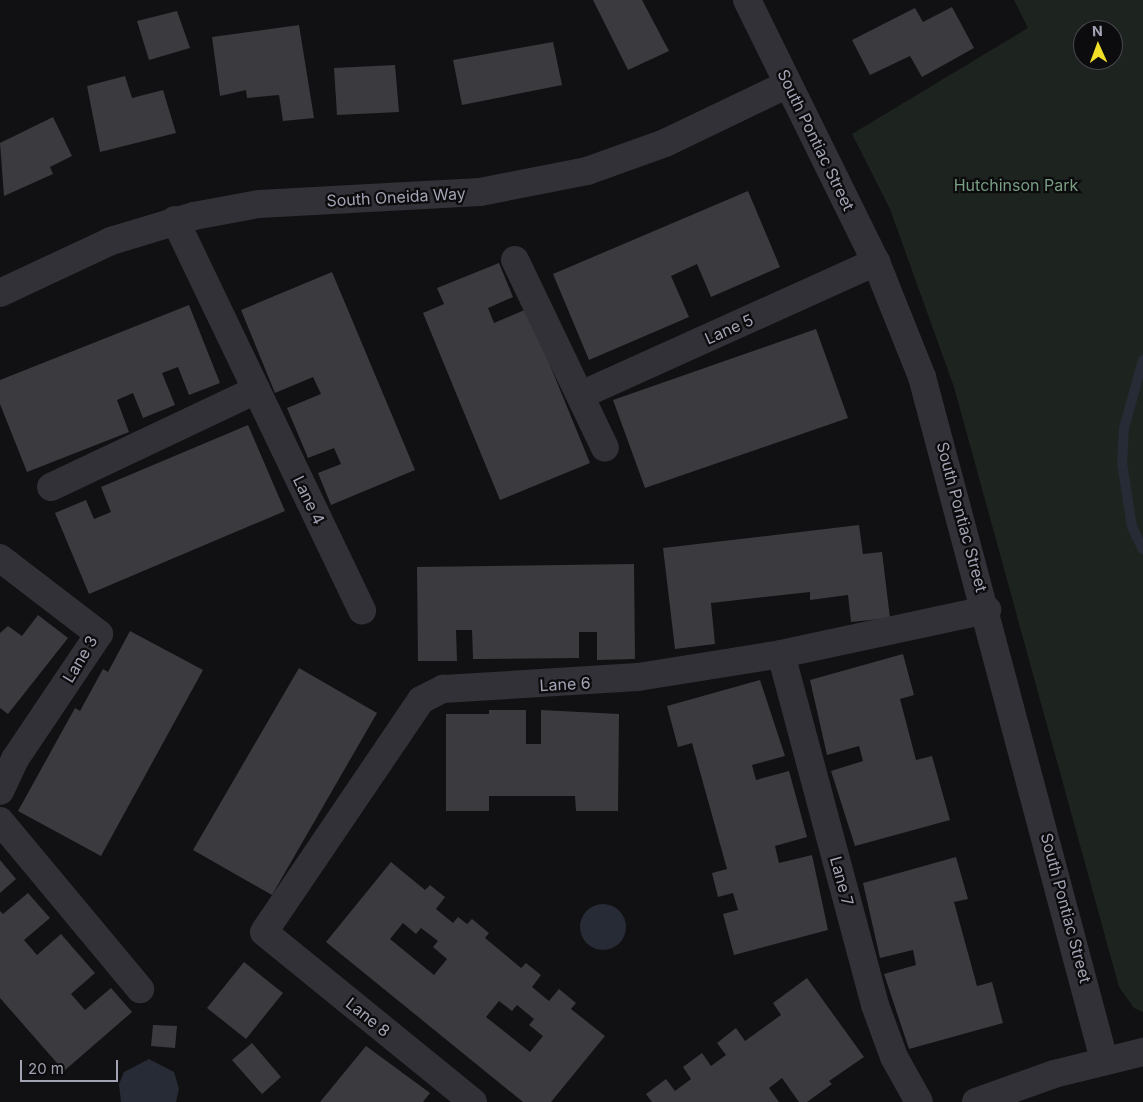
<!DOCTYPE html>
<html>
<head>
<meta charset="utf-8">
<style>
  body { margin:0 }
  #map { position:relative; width:1143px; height:1102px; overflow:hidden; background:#111012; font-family:Inter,sans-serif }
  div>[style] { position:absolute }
  .green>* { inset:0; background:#1d241f }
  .water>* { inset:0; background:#272b35 }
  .round { border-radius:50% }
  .stream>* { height:10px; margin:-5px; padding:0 5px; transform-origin:5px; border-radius:5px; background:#272b35 }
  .building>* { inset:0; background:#3b3a3f }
  .minor>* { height:28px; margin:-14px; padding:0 14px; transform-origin:14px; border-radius:14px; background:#323137 }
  span { translate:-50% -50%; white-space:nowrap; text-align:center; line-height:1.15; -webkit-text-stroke:4.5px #0c0b0d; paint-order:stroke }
  .street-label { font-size:16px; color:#a2a3b3 }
  .park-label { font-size:16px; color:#789e84 }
  .north { position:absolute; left:1073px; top:20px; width:50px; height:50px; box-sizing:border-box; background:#0c0b0d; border:1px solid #48484f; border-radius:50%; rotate:358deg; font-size:14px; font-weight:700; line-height:20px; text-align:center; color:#a2a3b3 }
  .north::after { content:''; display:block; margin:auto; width:18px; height:22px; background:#f1de29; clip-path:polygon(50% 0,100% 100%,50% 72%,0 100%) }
  .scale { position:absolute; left:20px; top:1060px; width:98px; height:22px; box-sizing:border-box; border:2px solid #a2a3b3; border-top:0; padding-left:6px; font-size:15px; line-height:18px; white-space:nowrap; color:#a2a3b3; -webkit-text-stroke:4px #0c0b0d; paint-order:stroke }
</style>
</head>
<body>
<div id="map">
  <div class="green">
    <i style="clip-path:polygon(evenodd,1014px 0,1143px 0,1143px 1012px,1134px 1008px,1119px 987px,954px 387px,890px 209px,852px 134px,1028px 28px,1014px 0,1083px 30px,1113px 30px,1113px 60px,1083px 60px,1083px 30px)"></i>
  </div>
  <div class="water">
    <i class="round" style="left:580px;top:904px;width:46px;height:46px"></i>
    <i style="clip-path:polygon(149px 1059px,174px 1072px,179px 1089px,176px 1102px,121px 1102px,119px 1084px,124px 1072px)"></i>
  </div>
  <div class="stream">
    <i style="left:1143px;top:360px;width:71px;rotate:105.6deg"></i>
    <i style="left:1124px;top:428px;width:35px;rotate:93deg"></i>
    <i style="left:1122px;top:463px;width:65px;rotate:81.1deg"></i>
    <i style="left:1132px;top:527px;width:25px;rotate:64deg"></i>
  </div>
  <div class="building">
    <i style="clip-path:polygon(593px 0,642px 0,669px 51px,628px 70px)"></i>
    <i style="clip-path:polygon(952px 7px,974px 48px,922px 77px,910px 56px,870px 75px,852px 40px,915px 8px,923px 22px)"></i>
    <i style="clip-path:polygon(177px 11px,190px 48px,149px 60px,137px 21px)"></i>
    <i style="clip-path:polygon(299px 25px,314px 118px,283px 121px,279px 95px,247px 98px,246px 90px,220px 96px,212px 37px)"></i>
    <i style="clip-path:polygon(553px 42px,562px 85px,462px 105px,453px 60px)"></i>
    <i style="clip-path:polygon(395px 65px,399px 112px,337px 115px,334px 68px)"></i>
    <i style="clip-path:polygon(125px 76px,132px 98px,163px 90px,176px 133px,100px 152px,87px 86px)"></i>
    <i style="clip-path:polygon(53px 117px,72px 156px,50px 167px,53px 174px,4px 196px,0 143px)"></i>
    <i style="clip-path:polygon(748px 191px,780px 267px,711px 297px,697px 264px,671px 276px,689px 317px,589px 360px,553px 274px)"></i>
    <i style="clip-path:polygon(499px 263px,513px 297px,488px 308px,494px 323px,527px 309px,590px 463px,500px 500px,423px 313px,444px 304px,437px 288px)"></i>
    <i style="clip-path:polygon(332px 272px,415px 470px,331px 505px,318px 473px,341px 464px,334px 448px,308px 458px,287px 408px,321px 394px,313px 377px,275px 393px,241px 310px)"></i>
    <i style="clip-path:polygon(189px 305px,220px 383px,189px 395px,178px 367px,162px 373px,175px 405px,143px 418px,133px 393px,117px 400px,129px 432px,27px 472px,0 404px,0 380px)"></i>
    <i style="clip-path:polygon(816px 329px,848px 418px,645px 488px,613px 400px)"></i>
    <i style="clip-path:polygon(248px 425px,285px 511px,89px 594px,55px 513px,86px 500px,94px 519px,111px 512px,101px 487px)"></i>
    <i style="clip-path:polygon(859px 525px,863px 554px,882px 552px,890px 618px,851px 622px,848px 595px,810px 600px,810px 592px,711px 603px,715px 644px,675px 649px,663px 548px)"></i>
    <i style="clip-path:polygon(634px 564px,635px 659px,597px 660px,597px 632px,579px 632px,579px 658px,473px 659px,472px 630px,456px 630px,457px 661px,418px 661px,417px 567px)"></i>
    <i style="clip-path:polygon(38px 615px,68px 638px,8px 714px,0 708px,0 633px,8px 626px,22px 636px)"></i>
    <i style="clip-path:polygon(130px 631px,203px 670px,101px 856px,18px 811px,75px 708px,80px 711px,103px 669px,108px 672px)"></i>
    <i style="clip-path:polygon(903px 654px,914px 695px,900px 699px,916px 760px,932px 756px,950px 820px,855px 846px,831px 771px,863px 761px,859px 746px,827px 755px,810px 680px)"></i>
    <i style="clip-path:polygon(299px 668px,377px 713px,272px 895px,193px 850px)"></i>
    <i style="clip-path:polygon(760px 680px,785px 756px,752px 765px,756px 780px,789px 771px,807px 837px,775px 846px,779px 863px,812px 855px,828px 930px,734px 955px,723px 914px,738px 910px,733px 893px,718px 897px,712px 873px,727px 869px,692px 743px,678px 747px,667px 706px)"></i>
    <i style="clip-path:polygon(489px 710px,526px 710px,526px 744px,541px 744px,541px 710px,619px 714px,618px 811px,576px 811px,575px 796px,489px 796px,489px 811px,446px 811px,446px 714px,489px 714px)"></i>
    <i style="clip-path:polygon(956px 857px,968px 899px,954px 902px,977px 986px,992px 982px,1003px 1023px,909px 1049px,884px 974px,916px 965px,913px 950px,880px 958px,863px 883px)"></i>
    <i style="clip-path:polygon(0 860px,16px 879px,0 893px)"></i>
    <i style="clip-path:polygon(evenodd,391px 862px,425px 890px,430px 885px,445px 897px,436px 909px,453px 923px,458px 917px,467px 924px,472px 919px,489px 933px,485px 938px,521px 968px,526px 963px,541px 975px,532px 987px,549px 1001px,559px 989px,576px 1003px,571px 1009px,605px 1036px,551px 1102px,523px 1102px,326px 942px,391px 862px,403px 923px,416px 934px,421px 928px,438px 941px,433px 947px,447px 959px,434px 975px,390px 939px,403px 923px,391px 862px,499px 1001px,512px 1011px,517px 1005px,534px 1019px,529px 1025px,543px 1036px,530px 1052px,486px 1017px,499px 1001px)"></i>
    <i style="clip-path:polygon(28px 893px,50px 918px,24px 940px,37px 955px,61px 934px,95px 973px,71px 994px,85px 1010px,111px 988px,132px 1012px,64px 1071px,0 998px,0 911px,3px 914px)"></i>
    <i style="clip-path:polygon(244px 962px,283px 993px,246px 1039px,207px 1008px)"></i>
    <i style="clip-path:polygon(807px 978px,864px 1057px,829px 1081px,832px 1084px,807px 1102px,799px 1102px,782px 1078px,769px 1088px,779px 1102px,652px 1102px,646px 1094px,666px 1079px,675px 1091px,691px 1079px,683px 1067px,702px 1053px,711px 1066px,726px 1055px,717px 1043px,736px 1028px,745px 1041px,781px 1015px,773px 1003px)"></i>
    <i style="clip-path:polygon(153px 1025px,177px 1026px,175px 1048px,151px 1046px)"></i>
    <i style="clip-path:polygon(252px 1043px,281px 1077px,262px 1094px,232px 1060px)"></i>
    <i style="clip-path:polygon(366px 1046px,430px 1093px,423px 1102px,320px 1102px)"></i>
  </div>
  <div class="minor">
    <i style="left:747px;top:0;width:292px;rotate:63.8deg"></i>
    <i style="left:876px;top:262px;width:124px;rotate:68.2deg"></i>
    <i style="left:922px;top:377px;width:707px;rotate:75.08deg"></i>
    <i style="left:175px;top:220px;width:433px;rotate:64.4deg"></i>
    <i style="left:515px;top:260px;width:208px;rotate:64.4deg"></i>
    <i style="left:0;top:293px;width:123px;rotate:-25.1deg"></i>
    <i style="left:111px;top:241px;width:87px;rotate:-16.8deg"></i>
    <i style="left:194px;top:216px;width:66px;rotate:-10.5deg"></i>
    <i style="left:259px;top:204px;width:221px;rotate:-3.1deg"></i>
    <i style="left:480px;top:192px;width:109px;rotate:-11.1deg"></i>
    <i style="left:587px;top:171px;width:83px;rotate:-19.7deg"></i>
    <i style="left:665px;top:143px;width:136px;rotate:-25.6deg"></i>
    <i style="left:581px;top:395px;width:324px;rotate:-24.3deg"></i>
    <i style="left:51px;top:487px;width:227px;rotate:-25.3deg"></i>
    <i style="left:0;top:558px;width:125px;rotate:37.5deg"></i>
    <i style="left:99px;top:634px;width:151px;rotate:123.9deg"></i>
    <i style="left:15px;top:759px;width:35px;rotate:115deg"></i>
    <i style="left:781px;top:654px;width:363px;rotate:75deg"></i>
    <i style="left:875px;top:1005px;width:55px;rotate:69.9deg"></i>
    <i style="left:894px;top:1057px;width:51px;rotate:60.9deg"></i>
    <i style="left:0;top:821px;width:219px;rotate:50.2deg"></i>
    <i style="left:473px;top:1102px;width:269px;rotate:-140.9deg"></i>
    <i style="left:264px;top:932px;width:280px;rotate:-55.9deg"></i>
    <i style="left:421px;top:700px;width:25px;rotate:-27deg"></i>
    <i style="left:443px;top:689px;width:195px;rotate:-3.5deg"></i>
    <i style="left:638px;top:677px;width:145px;rotate:-9.1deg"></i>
    <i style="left:781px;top:654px;width:211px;rotate:-12.1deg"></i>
    <i style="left:976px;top:1102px;width:83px;rotate:-19.7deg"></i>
    <i style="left:1054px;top:1074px;width:92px;rotate:-13.9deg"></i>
  </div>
  <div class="street-label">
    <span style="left:816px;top:140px;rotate:64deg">South Pontiac Street</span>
    <span style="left:396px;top:197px;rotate:-3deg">South Oneida Way</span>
    <span style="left:729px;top:329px;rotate:-24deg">Lane 5</span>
    <span style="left:309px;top:500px;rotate:64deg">Lane 4</span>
    <span style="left:962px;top:517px;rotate:75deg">South Pontiac Street</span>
    <span style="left:80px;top:659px;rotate:-59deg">Lane 3</span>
    <span style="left:565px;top:684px;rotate:-3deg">Lane 6</span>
    <span style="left:842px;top:881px;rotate:75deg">Lane 7</span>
    <span style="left:1066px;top:908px;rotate:75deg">South Pontiac Street</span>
    <span style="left:368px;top:1017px;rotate:39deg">Lane 8</span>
  </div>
  <div class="park-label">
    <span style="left:1016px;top:185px">Hutchinson Park</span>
  </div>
  <div class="north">N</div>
  <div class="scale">20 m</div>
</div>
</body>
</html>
